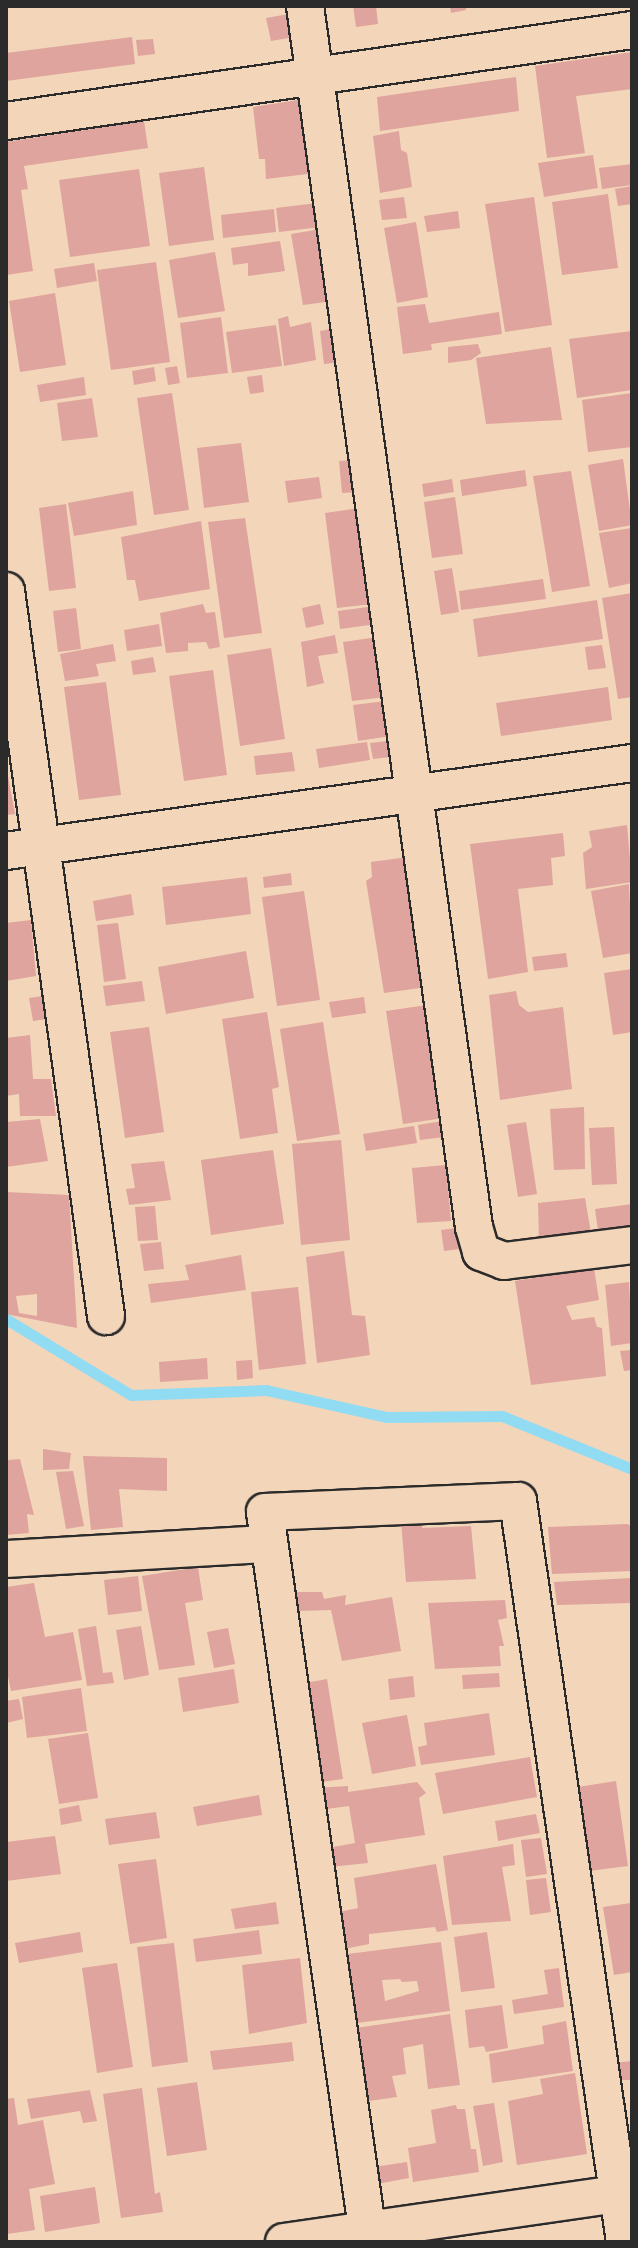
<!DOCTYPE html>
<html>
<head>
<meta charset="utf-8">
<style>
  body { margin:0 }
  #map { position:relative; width:638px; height:2248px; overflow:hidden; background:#f3d5b9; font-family:"Architects Daughter",sans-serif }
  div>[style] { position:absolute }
  .stream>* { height:11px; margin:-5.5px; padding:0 5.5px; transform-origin:5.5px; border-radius:5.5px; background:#92dcf3 }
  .building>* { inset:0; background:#dea49d }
  .roads { filter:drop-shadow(2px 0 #2b2b2b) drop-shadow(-2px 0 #2b2b2b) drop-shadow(0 2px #2b2b2b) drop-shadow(0 -2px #2b2b2b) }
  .street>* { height:36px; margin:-18px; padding:0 18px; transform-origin:18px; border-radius:18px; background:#f3d5b9 }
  span { translate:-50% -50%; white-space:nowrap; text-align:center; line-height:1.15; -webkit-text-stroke:6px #f3d5b9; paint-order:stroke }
  .frame { position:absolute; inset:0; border:8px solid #2b2b2b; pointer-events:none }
</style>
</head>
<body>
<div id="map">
  <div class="stream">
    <i style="left:6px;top:1319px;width:146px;rotate:31.3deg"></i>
    <i style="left:131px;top:1395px;width:135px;rotate:-2.1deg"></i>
    <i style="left:266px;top:1390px;width:124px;rotate:12.6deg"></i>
    <i style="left:387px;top:1417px;width:115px;rotate:-0.5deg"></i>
    <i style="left:502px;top:1416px;width:140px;rotate:22.2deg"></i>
  </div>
  <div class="building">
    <i style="clip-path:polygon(353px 6px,376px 6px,378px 24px,356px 27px)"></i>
    <i style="clip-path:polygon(450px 6px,466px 6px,466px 10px,451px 13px)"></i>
    <i style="clip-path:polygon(289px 14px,294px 37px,271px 41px,266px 18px)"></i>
    <i style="clip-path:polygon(132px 37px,135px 64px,6px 81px,6px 53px)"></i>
    <i style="clip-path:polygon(153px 39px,155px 54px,138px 56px,136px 40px)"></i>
    <i style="clip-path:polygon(632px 52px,632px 89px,576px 96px,585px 153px,547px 158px,535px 66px)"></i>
    <i style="clip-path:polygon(516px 77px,519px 111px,380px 131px,377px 97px)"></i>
    <i style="clip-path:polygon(305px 99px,316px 173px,266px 179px,265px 159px,259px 159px,253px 107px)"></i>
    <i style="clip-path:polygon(144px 121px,148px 148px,24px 166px,28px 189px,21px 190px,33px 271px,6px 275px,6px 142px)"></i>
    <i style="clip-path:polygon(399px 131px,401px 150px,407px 153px,412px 187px,380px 193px,373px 136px)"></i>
    <i style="clip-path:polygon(593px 155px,598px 188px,544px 197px,538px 163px)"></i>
    <i style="clip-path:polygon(632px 164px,632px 185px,602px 189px,599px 168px)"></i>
    <i style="clip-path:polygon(204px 167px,214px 240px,169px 246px,159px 173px)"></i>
    <i style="clip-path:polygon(139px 169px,150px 246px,70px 257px,59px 180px)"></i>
    <i style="clip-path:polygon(632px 186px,632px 204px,618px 206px,615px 189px)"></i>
    <i style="clip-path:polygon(608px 194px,618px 268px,562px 275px,552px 202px)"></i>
    <i style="clip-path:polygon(404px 197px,407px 218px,382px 220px,379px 200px)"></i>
    <i style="clip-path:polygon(534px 197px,552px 325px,505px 332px,485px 204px)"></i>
    <i style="clip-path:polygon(317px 203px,320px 227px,279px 232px,276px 208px)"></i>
    <i style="clip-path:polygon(274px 209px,276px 232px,223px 238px,221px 215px)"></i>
    <i style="clip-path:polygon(458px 211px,460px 228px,427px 232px,424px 216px)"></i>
    <i style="clip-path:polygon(416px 222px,428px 297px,397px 303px,384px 228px)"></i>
    <i style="clip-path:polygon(321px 229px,333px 301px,303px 305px,291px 234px)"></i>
    <i style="clip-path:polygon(280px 241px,285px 271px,248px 276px,248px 263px,233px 265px,231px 248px)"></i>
    <i style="clip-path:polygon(215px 252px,225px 311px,178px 318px,169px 260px)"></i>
    <i style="clip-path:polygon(156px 262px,170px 362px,111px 370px,97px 270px)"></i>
    <i style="clip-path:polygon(94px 263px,97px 281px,57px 288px,54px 269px)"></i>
    <i style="clip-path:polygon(55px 293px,66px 365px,20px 372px,9px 301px)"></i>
    <i style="clip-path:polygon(425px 304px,429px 323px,499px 312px,502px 334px,431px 344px,432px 350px,403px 354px,397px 307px)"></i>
    <i style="clip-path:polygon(288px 316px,290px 327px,311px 322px,316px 360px,284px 366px,278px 319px)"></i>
    <i style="clip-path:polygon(221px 317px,228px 373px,187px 378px,180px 323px)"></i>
    <i style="clip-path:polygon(276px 325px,282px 366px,232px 373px,226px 332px)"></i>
    <i style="clip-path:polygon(337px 328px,341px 362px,324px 364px,320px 331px)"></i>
    <i style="clip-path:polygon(632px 331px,632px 390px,577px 398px,569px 339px)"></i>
    <i style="clip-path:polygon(478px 344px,481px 353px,471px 360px,448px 363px,448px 347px)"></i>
    <i style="clip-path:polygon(551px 347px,562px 420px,486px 424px,476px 358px)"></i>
    <i style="clip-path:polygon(177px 366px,180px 383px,168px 385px,165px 368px)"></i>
    <i style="clip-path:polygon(154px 367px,156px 381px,134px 385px,132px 371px)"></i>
    <i style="clip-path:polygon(262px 375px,264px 392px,250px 394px,247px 377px)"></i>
    <i style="clip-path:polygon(84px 377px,86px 395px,40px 402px,37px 385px)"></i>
    <i style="clip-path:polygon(172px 393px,189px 510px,154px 515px,137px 398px)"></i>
    <i style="clip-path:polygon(632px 393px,632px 447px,588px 452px,582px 400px)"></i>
    <i style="clip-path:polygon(92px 398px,98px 437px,62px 441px,57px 403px)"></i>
    <i style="clip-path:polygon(241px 443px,249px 502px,204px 508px,197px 448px)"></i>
    <i style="clip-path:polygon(623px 459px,632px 525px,599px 531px,588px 465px)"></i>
    <i style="clip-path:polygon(356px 460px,358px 492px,342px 493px,339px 461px)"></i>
    <i style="clip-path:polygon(525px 470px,527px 486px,462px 496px,460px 480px)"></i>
    <i style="clip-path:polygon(571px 471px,590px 586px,552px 592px,533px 476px)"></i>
    <i style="clip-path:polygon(319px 477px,322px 498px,288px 503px,285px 481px)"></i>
    <i style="clip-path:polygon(452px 479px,454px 492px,424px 497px,422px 484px)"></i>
    <i style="clip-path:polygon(133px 491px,137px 525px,74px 536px,68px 503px)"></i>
    <i style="clip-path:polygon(455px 497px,463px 554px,432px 558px,424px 502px)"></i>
    <i style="clip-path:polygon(66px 504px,76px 588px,49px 591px,39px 508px)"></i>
    <i style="clip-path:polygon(360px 508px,373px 604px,337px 608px,325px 513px)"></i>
    <i style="clip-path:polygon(245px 518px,262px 633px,224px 638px,208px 522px)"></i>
    <i style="clip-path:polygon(201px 521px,210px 589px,139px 601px,135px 580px,127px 580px,121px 537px)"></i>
    <i style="clip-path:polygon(632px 528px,632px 583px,609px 588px,599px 533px)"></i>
    <i style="clip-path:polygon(452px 568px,459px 612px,441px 615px,434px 571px)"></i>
    <i style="clip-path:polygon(543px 579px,546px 599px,461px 610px,459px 591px)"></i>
    <i style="clip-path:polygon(632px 593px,632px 697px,618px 699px,602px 598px)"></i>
    <i style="clip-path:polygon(597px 600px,603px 639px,478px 657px,473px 619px)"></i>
    <i style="clip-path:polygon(203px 604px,206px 613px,215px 612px,220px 647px,209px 649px,206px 642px,188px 643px,188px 651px,166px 653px,160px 613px)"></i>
    <i style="clip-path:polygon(320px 604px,324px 624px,306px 628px,302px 608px)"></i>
    <i style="clip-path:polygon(375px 606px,377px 624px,340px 629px,338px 611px)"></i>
    <i style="clip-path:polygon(76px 608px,81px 649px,58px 652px,53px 611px)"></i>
    <i style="clip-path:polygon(159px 624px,162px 646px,127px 651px,124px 630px)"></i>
    <i style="clip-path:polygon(335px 635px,338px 653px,318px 656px,324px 683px,307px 687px,301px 642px)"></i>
    <i style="clip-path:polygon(378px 637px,386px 697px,352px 701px,343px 642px)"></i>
    <i style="clip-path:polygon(113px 644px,116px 661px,96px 664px,99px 676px,65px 681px,60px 654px)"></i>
    <i style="clip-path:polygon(602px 645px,606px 668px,588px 670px,585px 647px)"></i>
    <i style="clip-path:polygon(271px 648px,285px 739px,240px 746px,227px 655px)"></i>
    <i style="clip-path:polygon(153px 657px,156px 672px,133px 675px,131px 661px)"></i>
    <i style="clip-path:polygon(213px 670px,227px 775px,184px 781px,169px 676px)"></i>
    <i style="clip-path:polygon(106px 682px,121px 795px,79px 800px,64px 687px)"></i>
    <i style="clip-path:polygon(608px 687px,612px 720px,501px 736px,496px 703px)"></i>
    <i style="clip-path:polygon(386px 701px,391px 736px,358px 741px,353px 705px)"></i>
    <i style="clip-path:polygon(388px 741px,390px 757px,373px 759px,370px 743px)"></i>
    <i style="clip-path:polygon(367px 742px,370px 760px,319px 768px,316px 749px)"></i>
    <i style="clip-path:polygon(292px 752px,295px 771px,256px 775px,254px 756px)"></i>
    <i style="clip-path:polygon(6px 765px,15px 814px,6px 815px)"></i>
    <i style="clip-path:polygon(627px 825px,632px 882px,586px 889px,583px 853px,592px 847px,589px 831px)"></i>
    <i style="clip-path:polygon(563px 833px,565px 856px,551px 858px,553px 885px,518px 889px,528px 972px,488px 979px,470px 844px)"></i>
    <i style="clip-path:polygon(408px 857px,427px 987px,384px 993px,366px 881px,372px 877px,371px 862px)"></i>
    <i style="clip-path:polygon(291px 873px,292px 885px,264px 888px,263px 877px)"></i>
    <i style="clip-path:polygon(247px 877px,251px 914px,166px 925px,162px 887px)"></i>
    <i style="clip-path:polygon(629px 884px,632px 953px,603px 958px,591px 891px)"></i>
    <i style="clip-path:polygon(304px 891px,320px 1000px,277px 1006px,262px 897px)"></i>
    <i style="clip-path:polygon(131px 894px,134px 915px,96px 921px,93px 901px)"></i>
    <i style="clip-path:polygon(31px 920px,36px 976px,6px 981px,6px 923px)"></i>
    <i style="clip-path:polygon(118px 923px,126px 979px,104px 982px,97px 925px)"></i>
    <i style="clip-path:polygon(246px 951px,254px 998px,166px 1014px,158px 967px)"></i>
    <i style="clip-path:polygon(566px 953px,568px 967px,534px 971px,532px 957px)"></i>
    <i style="clip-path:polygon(632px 969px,632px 1032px,613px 1035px,604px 973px)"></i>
    <i style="clip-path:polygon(142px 981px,145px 1001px,106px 1006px,103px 986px)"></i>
    <i style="clip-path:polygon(516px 991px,519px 1005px,528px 1012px,563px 1007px,572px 1089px,500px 1100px,489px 995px)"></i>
    <i style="clip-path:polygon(43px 996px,47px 1019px,33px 1021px,29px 998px)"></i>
    <i style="clip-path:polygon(364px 997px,366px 1013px,332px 1018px,329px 1002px)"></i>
    <i style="clip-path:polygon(427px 1005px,444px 1118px,403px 1124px,386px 1011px)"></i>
    <i style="clip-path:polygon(267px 1012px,279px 1087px,272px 1089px,278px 1133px,240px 1139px,222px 1019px)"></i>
    <i style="clip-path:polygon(323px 1022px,340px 1134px,297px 1141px,280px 1029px)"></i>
    <i style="clip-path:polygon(149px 1027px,164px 1132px,125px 1138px,110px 1032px)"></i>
    <i style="clip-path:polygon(30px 1035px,33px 1079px,51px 1079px,56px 1116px,20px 1116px,19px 1094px,6px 1096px,6px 1038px)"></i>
    <i style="clip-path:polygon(584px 1107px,585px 1169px,554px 1170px,550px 1109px)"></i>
    <i style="clip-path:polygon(40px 1119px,48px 1161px,6px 1167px,6px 1122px)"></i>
    <i style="clip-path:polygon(442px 1121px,444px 1137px,420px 1140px,418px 1125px)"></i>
    <i style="clip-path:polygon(526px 1122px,537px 1194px,518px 1197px,507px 1125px)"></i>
    <i style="clip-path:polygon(414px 1126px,417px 1143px,366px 1151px,363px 1134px)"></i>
    <i style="clip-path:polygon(614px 1127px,617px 1184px,592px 1185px,589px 1128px)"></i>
    <i style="clip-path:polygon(341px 1140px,350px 1240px,301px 1245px,292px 1144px)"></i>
    <i style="clip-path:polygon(273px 1150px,284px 1224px,211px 1235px,201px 1160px)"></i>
    <i style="clip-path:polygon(164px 1161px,171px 1200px,129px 1205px,126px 1189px,135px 1188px,131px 1164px)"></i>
    <i style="clip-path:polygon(446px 1165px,451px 1221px,417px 1223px,412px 1168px)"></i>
    <i style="clip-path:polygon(evenodd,6px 1192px,69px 1195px,77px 1328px,6px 1314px,6px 1192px,37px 1294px,37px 1316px,19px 1313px,16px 1296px,37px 1294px)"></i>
    <i style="clip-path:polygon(585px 1198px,591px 1233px,539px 1241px,538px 1203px)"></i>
    <i style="clip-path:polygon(632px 1204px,632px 1226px,598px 1231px,595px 1209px)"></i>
    <i style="clip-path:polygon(155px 1206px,158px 1240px,138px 1241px,135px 1207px)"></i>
    <i style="clip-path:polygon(456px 1228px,459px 1249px,444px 1251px,441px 1230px)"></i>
    <i style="clip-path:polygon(161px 1242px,164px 1269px,144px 1271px,140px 1244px)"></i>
    <i style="clip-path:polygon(344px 1251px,352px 1315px,365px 1316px,370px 1355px,317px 1363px,306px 1257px)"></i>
    <i style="clip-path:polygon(241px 1255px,246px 1290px,151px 1303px,148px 1284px,189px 1280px,185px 1265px)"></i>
    <i style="clip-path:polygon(594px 1268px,599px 1300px,566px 1306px,572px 1320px,594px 1317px,597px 1327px,602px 1328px,606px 1376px,531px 1385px,515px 1281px)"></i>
    <i style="clip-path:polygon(629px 1282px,632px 1343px,611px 1346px,605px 1285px)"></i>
    <i style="clip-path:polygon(298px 1287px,306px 1364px,259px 1370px,251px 1292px)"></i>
    <i style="clip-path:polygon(632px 1350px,632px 1370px,624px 1371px,620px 1351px)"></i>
    <i style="clip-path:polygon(207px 1358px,208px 1379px,160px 1382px,159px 1362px)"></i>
    <i style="clip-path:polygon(252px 1360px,253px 1378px,237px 1380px,236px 1361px)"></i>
    <i style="clip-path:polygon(43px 1449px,71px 1453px,69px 1469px,43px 1470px)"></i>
    <i style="clip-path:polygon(83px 1456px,167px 1458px,167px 1491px,119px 1489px,123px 1527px,91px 1530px)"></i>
    <i style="clip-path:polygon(20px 1459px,34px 1515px,27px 1514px,29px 1533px,6px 1535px,6px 1467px,8px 1460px)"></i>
    <i style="clip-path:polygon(73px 1471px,84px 1526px,66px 1529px,56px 1472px)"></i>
    <i style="clip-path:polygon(423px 1520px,422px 1528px,471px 1526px,476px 1579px,406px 1582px,401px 1521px)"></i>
    <i style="clip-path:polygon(628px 1524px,632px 1528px,632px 1571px,552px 1574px,548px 1527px)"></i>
    <i style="clip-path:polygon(198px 1567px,203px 1600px,185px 1603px,195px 1665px,159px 1670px,142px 1576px)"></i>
    <i style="clip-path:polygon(138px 1576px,142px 1611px,108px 1615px,104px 1580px)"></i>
    <i style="clip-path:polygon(632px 1578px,632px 1603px,557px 1605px,554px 1582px)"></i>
    <i style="clip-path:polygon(34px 1583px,45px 1637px,73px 1632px,82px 1680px,11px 1691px,6px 1667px,6px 1587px)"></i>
    <i style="clip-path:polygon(296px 1592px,322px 1592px,324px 1599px,346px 1595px,345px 1605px,392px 1597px,401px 1651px,342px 1661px,331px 1610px,298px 1611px)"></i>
    <i style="clip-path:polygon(505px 1600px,507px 1618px,498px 1620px,504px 1646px,499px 1646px,501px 1666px,435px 1669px,428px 1603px)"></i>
    <i style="clip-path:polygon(96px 1626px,103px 1673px,112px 1672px,114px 1683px,87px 1686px,78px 1629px)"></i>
    <i style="clip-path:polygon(141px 1626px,149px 1675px,124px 1680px,116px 1630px)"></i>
    <i style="clip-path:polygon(228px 1628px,235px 1664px,214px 1668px,207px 1632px)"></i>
    <i style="clip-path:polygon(234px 1669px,239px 1703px,183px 1712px,178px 1678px)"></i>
    <i style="clip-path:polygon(499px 1673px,500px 1687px,463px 1689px,462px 1675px)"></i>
    <i style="clip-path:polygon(413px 1676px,415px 1697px,390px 1700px,388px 1679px)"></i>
    <i style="clip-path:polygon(327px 1679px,343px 1779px,315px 1783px,300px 1684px)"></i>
    <i style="clip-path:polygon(81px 1688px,87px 1731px,27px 1738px,22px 1697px)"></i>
    <i style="clip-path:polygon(19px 1699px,23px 1719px,6px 1723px,6px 1701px)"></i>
    <i style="clip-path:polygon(489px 1713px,495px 1755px,421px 1765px,418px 1747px,427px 1745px,424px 1723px)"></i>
    <i style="clip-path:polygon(407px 1715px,416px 1766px,372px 1774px,362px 1723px)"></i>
    <i style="clip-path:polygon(88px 1733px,98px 1798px,59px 1804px,48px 1739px)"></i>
    <i style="clip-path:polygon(530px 1757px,537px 1797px,443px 1814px,435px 1773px)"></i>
    <i style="clip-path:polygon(616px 1781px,628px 1866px,589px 1871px,578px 1787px)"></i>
    <i style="clip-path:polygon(417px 1782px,426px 1793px,419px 1798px,425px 1835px,365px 1844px,368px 1863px,330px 1867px,328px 1848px,355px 1843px,349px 1806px,319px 1810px,314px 1788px,348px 1786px,348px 1792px)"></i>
    <i style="clip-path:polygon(259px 1795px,262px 1815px,197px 1826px,193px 1807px)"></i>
    <i style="clip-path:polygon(79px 1805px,82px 1821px,61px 1825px,59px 1809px)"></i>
    <i style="clip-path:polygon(156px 1812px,160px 1838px,109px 1845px,105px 1819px)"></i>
    <i style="clip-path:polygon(536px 1814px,540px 1833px,498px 1841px,495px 1821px)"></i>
    <i style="clip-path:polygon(55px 1836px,61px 1874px,6px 1881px,6px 1842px)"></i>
    <i style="clip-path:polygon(541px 1838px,547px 1874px,526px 1877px,521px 1840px)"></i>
    <i style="clip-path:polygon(513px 1844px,515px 1865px,502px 1867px,511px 1921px,452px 1925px,443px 1856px)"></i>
    <i style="clip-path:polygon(156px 1859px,167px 1938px,130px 1944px,118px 1864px)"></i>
    <i style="clip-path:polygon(436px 1864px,448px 1930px,437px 1932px,435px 1927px,369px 1934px,369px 1944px,339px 1950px,334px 1913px,358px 1908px,354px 1878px)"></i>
    <i style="clip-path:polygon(546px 1878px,551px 1912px,530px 1915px,526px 1880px)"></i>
    <i style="clip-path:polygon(276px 1902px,279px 1924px,235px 1929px,231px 1909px)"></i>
    <i style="clip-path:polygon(631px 1903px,632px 1972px,614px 1975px,603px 1907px)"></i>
    <i style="clip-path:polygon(259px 1930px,262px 1954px,196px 1962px,193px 1939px)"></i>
    <i style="clip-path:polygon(80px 1932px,83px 1952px,19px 1963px,15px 1943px)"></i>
    <i style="clip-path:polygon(487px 1932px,495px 1988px,461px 1992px,454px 1937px)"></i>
    <i style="clip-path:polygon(evenodd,441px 1942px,450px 2011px,349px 2024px,340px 1955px,441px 1942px,400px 1979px,402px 1982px,417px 1981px,419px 1991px,385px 2001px,382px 1980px,400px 1979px)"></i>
    <i style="clip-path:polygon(174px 1943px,188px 2062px,152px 2067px,137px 1947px)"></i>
    <i style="clip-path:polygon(300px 1958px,307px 2023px,249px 2034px,242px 1965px)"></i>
    <i style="clip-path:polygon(117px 1963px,133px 2067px,97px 2073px,82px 1968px)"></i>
    <i style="clip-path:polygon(559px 1968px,564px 2007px,514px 2014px,512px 2000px,548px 1994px,544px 1970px)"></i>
    <i style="clip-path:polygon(502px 2005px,508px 2048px,486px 2052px,484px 2046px,469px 2048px,465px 2010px)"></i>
    <i style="clip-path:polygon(450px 2014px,460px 2085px,428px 2089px,423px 2044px,403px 2048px,406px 2074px,392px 2076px,397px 2097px,362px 2102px,349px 2029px)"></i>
    <i style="clip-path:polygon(566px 2021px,573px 2071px,492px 2083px,489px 2054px,544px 2044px,542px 2026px)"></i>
    <i style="clip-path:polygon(292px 2042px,294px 2061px,213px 2070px,210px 2051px)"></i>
    <i style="clip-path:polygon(632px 2061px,632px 2080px,617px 2080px,615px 2063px)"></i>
    <i style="clip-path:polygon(575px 2073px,587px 2154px,517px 2165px,508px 2101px,543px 2094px,540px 2079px)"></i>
    <i style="clip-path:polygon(197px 2082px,207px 2150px,167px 2156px,157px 2088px)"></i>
    <i style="clip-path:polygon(142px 2088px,155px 2194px,160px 2192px,163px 2212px,121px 2218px,103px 2094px)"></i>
    <i style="clip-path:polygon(90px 2090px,97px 2121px,83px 2123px,80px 2111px,31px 2119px,27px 2099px)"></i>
    <i style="clip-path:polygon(14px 2098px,18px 2125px,43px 2120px,55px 2184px,29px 2189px,35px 2230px,7px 2234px,6px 2099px)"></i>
    <i style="clip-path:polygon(494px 2103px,503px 2162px,483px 2166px,473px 2106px)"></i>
    <i style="clip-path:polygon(456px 2105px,457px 2109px,465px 2109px,471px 2149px,476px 2149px,479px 2172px,413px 2182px,408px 2148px,436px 2143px,431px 2110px)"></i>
    <i style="clip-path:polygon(407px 2162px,409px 2178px,377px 2184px,374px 2167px)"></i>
    <i style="clip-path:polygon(95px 2187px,100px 2223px,45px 2232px,40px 2196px)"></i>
  </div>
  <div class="roads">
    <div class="street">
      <i style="left:305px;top:6px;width:1233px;rotate:82.12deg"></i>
      <i style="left:474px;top:1227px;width:26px;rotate:74deg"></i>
      <i style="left:481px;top:1252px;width:25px;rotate:21deg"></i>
      <i style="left:504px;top:1261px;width:129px;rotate:-7.1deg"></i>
      <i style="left:6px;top:121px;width:633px;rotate:-8.27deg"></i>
      <i style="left:6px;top:591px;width:732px;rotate:82.15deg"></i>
      <i style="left:6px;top:851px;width:632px;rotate:-8deg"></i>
      <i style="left:6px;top:1559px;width:263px;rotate:-3.3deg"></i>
      <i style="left:284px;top:2242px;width:337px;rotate:-8.2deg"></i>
      <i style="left:369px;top:2242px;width:737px;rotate:-98.11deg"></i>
      <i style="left:265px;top:1512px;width:253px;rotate:-2.5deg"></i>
      <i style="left:518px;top:1501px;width:749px;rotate:81.78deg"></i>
    </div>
  </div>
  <div class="frame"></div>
</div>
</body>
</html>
